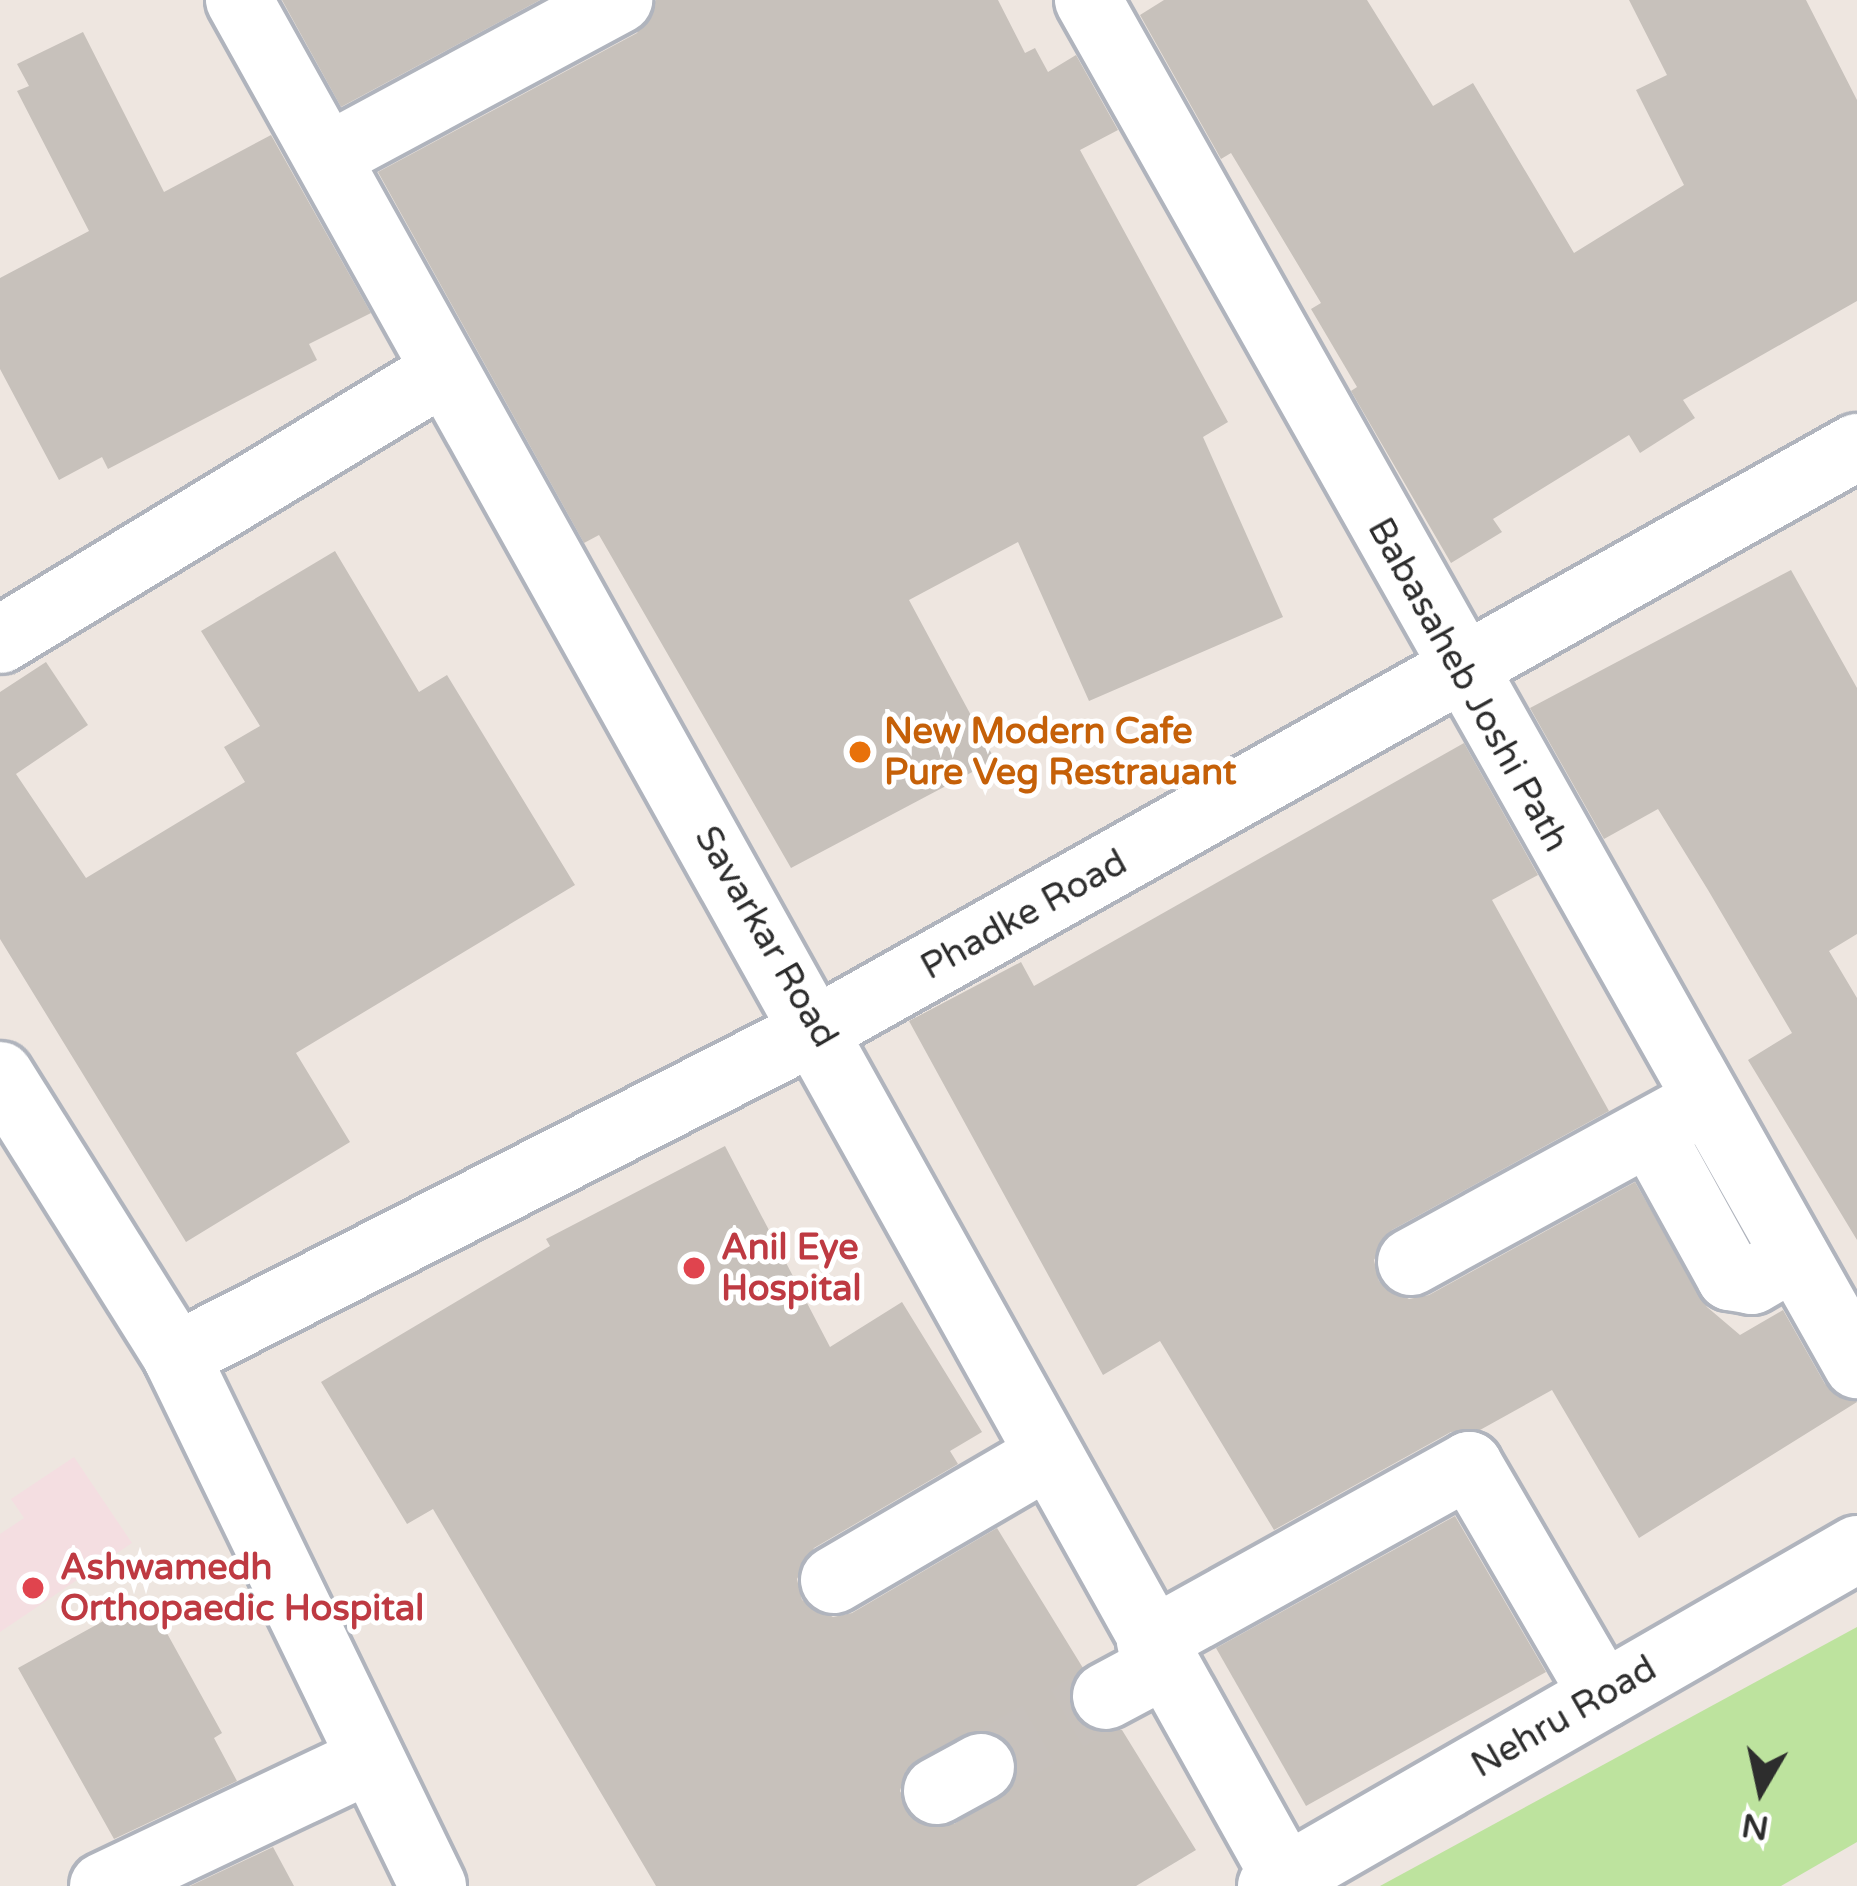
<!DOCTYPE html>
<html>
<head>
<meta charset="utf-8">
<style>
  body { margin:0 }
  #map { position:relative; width:1857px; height:1886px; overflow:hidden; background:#eee6e0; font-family:"Varela Round",sans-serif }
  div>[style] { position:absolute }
  .medical>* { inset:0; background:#f4dee1 }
  .green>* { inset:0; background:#bde39e }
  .building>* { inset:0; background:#c7c1bb }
  .minor-tunnel>* { height:66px; margin-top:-33px; transform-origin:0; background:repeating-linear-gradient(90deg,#c7c1bc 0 66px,transparent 0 99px) }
  .roads { filter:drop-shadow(3px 0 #b0b4bd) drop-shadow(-3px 0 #b0b4bd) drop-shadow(0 3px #b0b4bd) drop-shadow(0 -3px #b0b4bd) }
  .minor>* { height:66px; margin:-33px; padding:0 33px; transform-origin:33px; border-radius:33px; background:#fff }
  .dots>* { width:33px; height:33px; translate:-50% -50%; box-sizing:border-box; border:6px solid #fff; border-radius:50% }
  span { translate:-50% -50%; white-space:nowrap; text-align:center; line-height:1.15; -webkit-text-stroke:10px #fff; paint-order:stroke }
  .street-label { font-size:36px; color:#2d2d2d }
  .food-label { font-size:36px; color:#c56008; font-weight:700 }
  .left { translate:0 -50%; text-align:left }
  .health-label { font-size:36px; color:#be3a42; font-weight:700 }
  .north { position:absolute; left:1701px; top:1730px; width:120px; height:120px; -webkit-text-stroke:9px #fff; paint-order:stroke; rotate:189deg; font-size:33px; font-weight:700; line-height:48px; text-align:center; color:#2d2d2d }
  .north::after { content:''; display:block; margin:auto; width:42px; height:54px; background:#2d2d2d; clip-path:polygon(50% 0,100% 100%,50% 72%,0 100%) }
</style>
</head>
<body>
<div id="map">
  <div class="medical">
    <i style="clip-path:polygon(74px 1457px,132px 1543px,0 1632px,0 1534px,24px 1518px,11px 1499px)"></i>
  </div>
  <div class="green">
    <i style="clip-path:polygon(1857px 1627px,1857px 1842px,1781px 1886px,1380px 1886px)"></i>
  </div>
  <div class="building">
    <i style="clip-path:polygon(282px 0,540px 0,341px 107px)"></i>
    <i style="clip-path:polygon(656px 0,998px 0,1025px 53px,1035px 48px,1048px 72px,1076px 55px,1118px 130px,1080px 150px,1228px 422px,1203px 437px,1283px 617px,1089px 701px,1018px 542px,909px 600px,995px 760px,791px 868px,599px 535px,584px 543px,378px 172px,637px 33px)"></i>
    <i style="clip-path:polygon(1164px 0,1367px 0,1433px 106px,1473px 83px,1574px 253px,1684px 185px,1636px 90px,1667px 75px,1629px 0,1806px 0,1857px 100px,1857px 301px,1683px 400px,1695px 418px,1640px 453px,1629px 435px,1493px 519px,1502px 532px,1451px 563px,1351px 391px,1357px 387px,1311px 309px,1321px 303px,1231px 153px,1221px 159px,1140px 15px)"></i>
    <i style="clip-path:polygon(83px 32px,164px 192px,271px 135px,371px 313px,309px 344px,317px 360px,108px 469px,102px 457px,59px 480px,0 369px,0 278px,89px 231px,17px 91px,29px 86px,17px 64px)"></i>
    <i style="clip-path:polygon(335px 551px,419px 692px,447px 675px,575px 885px,296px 1053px,350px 1142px,186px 1242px,0 939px,0 692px,46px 662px,88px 725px,16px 774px,86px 878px,245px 782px,224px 747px,260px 726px,201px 631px)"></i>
    <i style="clip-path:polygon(1791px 570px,1857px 688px,1857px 934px,1829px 951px,1857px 998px,1857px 1240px,1748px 1060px,1792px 1033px,1708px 890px,1658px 809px,1604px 839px,1530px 708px)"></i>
    <i style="clip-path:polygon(1464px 743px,1538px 875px,1492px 900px,1609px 1111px,1392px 1230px,1374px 1260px,1379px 1281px,1409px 1299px,1429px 1295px,1635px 1182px,1707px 1307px,1740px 1335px,1783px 1310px,1825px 1384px,1857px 1402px,1639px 1538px,1552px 1390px,1480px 1430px,1451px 1432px,1274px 1530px,1160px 1341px,1103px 1375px,909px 1021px,1021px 962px,1034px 986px)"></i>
    <i style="clip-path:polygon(evenodd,725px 1146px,830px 1347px,902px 1302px,982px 1432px,950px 1451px,958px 1464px,814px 1548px,797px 1579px,802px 1600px,833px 1617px,852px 1613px,997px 1528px,1083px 1668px,1069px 1694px,1074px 1715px,1087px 1728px,1122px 1730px,1196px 1850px,1136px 1886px,656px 1886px,433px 1509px,407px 1524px,321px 1382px,550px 1246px,546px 1239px,725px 1146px,983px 1730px,1014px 1750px,1012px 1787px,954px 1824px,917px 1822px,900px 1791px,906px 1771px,983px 1730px)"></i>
    <i style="clip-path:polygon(1455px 1516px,1546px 1672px,1306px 1806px,1216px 1648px)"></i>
    <i style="clip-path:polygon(147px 1597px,222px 1733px,214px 1738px,237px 1781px,114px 1839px,18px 1668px)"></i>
    <i style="clip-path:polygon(273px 1847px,294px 1886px,190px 1886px)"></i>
  </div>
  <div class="minor-tunnel">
    <i style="left:981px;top:1767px;width:144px;rotate:-29.6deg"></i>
  </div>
  <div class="roads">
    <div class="minor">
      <i style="left:239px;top:0;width:2149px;rotate:60.87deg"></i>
      <i style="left:1088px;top:0;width:1567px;rotate:60.6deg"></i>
      <i style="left:327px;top:157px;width:332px;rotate:-28.3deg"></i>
      <i style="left:0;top:640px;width:516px;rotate:-31.19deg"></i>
      <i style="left:0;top:1075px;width:332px;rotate:57.9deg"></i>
      <i style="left:176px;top:1356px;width:589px;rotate:64.13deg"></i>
      <i style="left:1650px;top:1132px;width:166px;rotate:61.1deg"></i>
      <i style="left:1730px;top:1277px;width:22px;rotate:10deg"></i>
      <i style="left:1752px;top:1281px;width:50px;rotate:-30.2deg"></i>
      <i style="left:1411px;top:1262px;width:335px;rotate:-28.7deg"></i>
      <i style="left:176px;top:1356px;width:723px;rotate:-26.99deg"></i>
      <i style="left:820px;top:1028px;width:1189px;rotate:-29.26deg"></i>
      <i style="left:834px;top:1580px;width:242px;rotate:-30.3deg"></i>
      <i style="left:1150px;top:1642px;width:365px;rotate:-29deg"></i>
      <i style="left:1469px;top:1465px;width:266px;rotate:59.8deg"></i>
      <i style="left:1106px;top:1696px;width:66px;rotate:-28.1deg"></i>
      <i style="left:937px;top:1791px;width:50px;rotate:-28.6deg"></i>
      <i style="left:103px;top:1886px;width:296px;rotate:-25.4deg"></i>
      <i style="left:1271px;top:1886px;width:676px;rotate:-29.9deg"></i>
    </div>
  </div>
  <div class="dots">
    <i style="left:860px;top:752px;background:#e8710a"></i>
    <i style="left:694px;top:1268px;background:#e0444e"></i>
    <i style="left:33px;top:1588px;background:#e0444e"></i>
  </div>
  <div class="street-label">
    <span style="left:1468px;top:685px;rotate:61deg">Babasaheb Joshi Path</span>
    <span style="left:1024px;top:915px;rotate:-29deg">Phadke Road</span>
    <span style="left:766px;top:937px;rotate:60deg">Savarkar Road</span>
    <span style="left:1564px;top:1717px;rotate:-30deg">Nehru Road</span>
  </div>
  <div class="food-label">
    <span class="left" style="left:884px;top:752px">New Modern Cafe<br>Pure Veg Restrauant</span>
  </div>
  <div class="health-label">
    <span class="left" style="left:721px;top:1268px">Anil Eye<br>Hospital</span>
    <span class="left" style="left:60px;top:1588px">Ashwamedh<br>Orthopaedic Hospital</span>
  </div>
  <div class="north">N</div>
</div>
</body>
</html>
